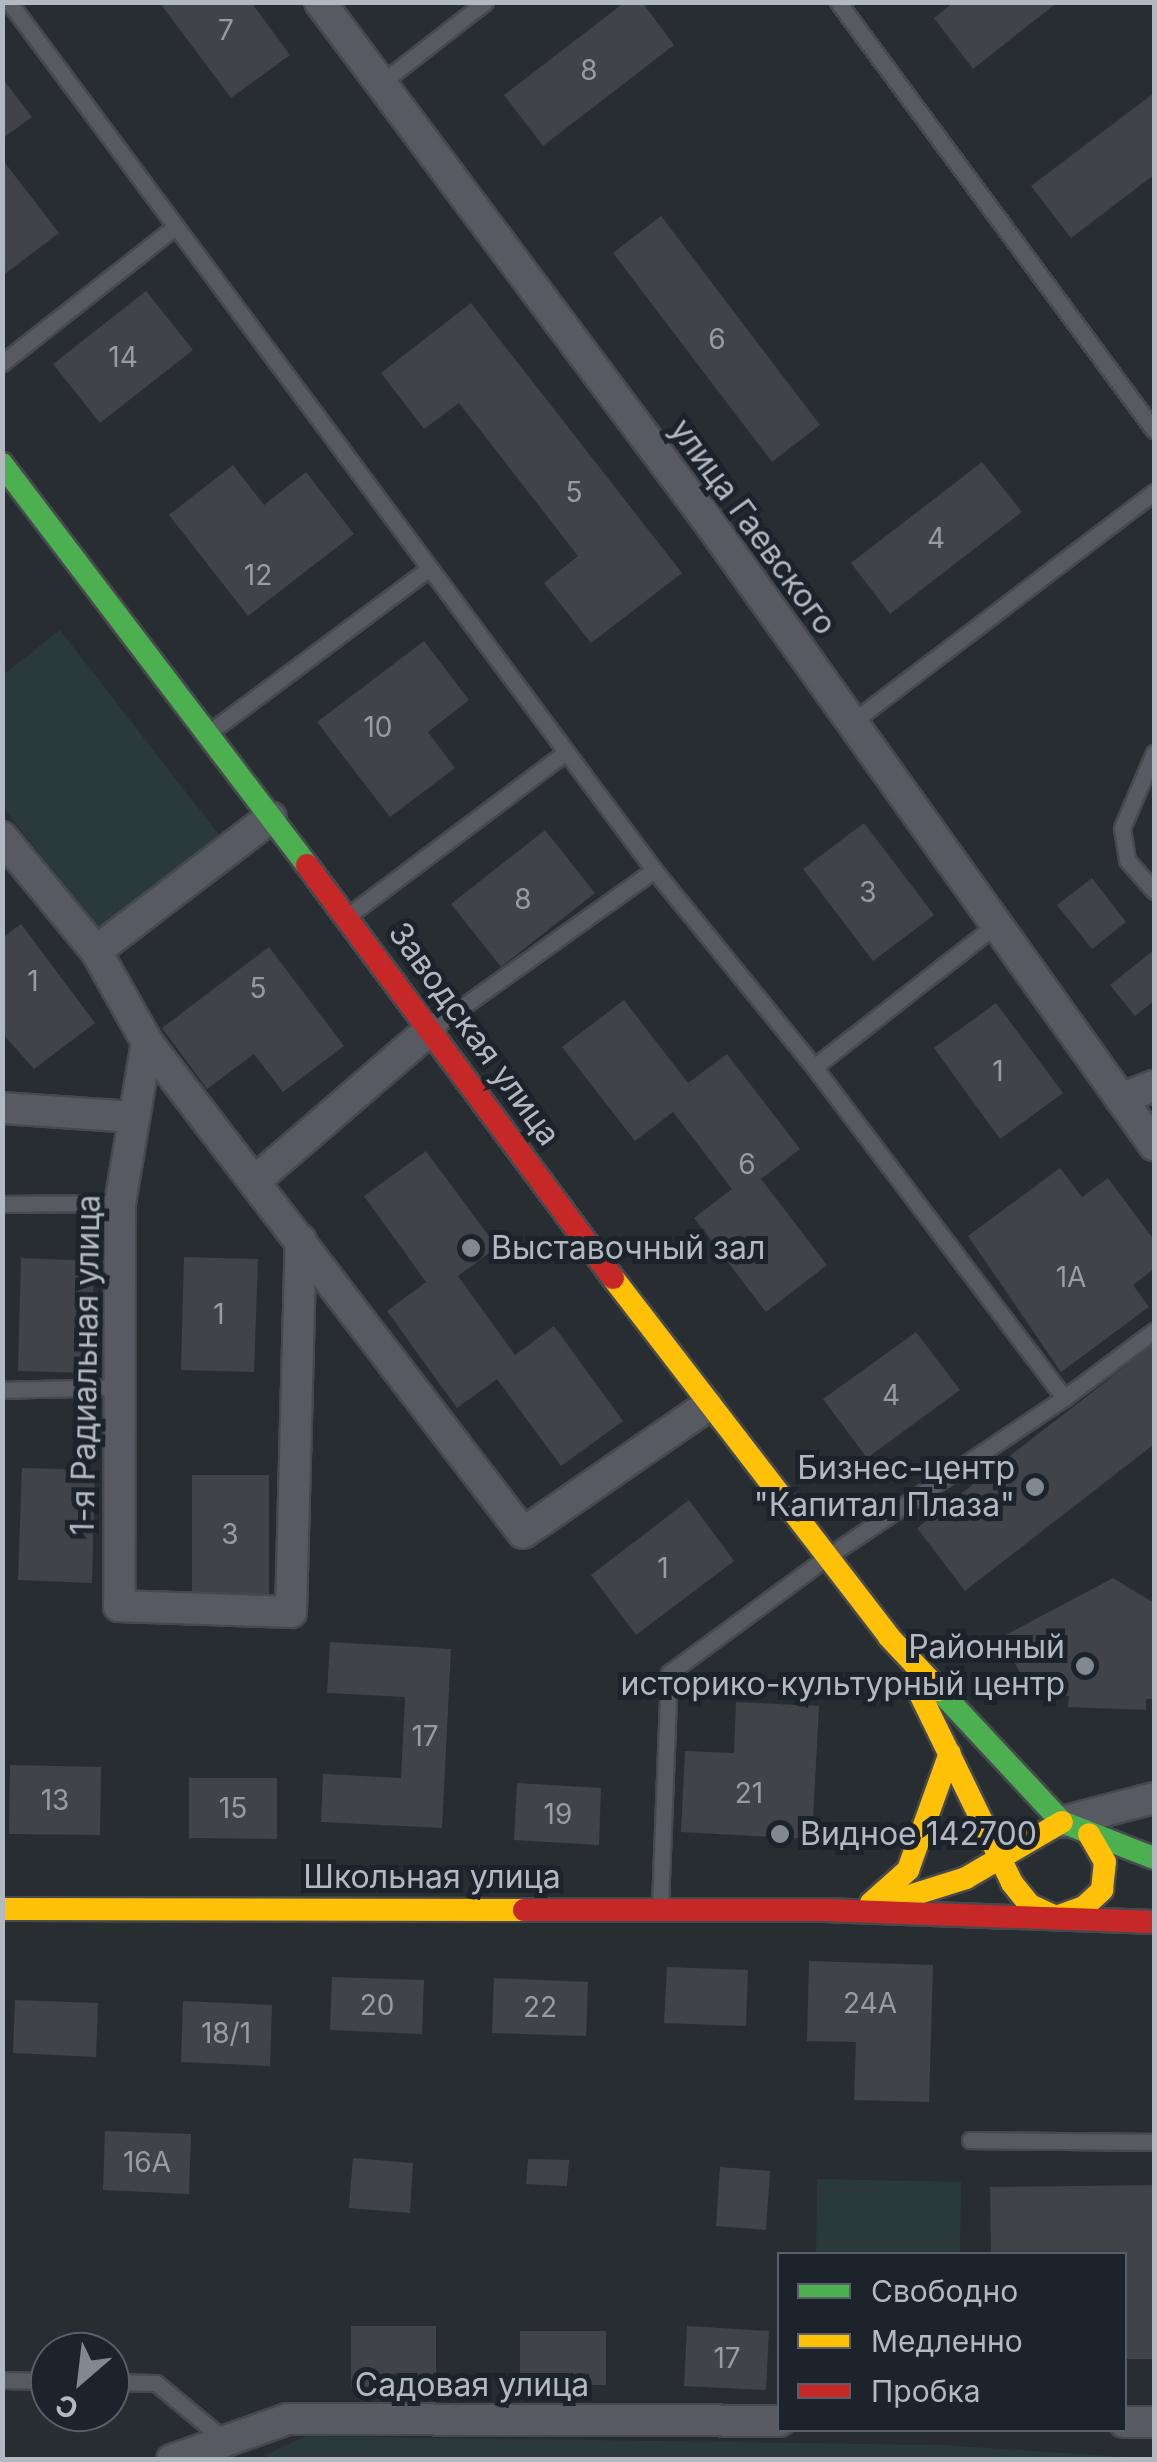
<!DOCTYPE html>
<html>
<head>
<meta charset="utf-8">
<style>
  body { margin:0 }
  #map { position:relative; width:1157px; height:2462px; overflow:hidden; background:#282d32; font-family:Inter,sans-serif }
  div>[style] { position:absolute }
  .green>* { inset:0; background:#2a393a }
  .building>* { inset:0; background:#404448 }
  .roads { filter:drop-shadow(2px 0 #46494d) drop-shadow(-2px 0 #46494d) drop-shadow(0 2px #46494d) drop-shadow(0 -2px #46494d) }
  .lane>* { height:15px; margin:-7.5px; padding:0 7.5px; transform-origin:7.5px; border-radius:7.5px; background:#575b61 }
  .street>* { height:30px; margin:-15px; padding:0 15px; transform-origin:15px; border-radius:15px; background:#575b61 }
  .fast>* { height:22px; margin:-11px; padding:0 11px; transform-origin:11px; border-radius:11px; background:#4caf50 }
  .slow>* { height:22px; margin:-11px; padding:0 11px; transform-origin:11px; border-radius:11px; background:#ffc107 }
  .jam>* { height:22px; margin:-11px; padding:0 11px; transform-origin:11px; border-radius:11px; background:#c62828 }
  .dots>* { width:28px; height:28px; translate:-50% -50%; box-sizing:border-box; border:5px solid #1c232b; border-radius:50% }
  span { translate:-50% -50%; white-space:nowrap; text-align:center; line-height:1.15; -webkit-text-stroke:10px #1c232b; paint-order:stroke }
  .number-label { font-size:28px; color:#969ca4 }
  .number-label span { -webkit-text-stroke-width:0 }
  .street-label { font-size:32px; color:#b2b9c3 }
  .poi-label { font-size:32px; color:#b2b9c3 }
  .left { translate:0 -50%; text-align:left }
  .right { translate:-100% -50%; text-align:right }
  .frame { position:absolute; inset:0; border:5px solid #b2b9c3; pointer-events:none }
  .legend { position:absolute; left:777px; top:2252px; width:350px; height:180px; box-sizing:border-box; background:#1c232b; border:2px solid #585f68; margin:0; padding:12px 18px; list-style:none; font-size:30px; color:#b2b9c3 }
  .legend li { display:flex; align-items:center; gap:20px; height:50px }
  .legend b { width:50px; border:2px solid #585f68 }
  .north { position:absolute; left:30px; top:2332px; width:100px; height:100px; box-sizing:border-box; background:#1c232b; border:2px solid #585f68; border-radius:50%; rotate:208deg; font-size:28px; font-weight:700; line-height:40px; text-align:center; color:#b2b9c3 }
  .north::after { content:''; display:block; margin:auto; width:35px; height:45px; background:#828890; clip-path:polygon(50% 0,100% 100%,50% 72%,0 100%) }
</style>
</head>
<body>
<div id="map">
  <div class="green">
    <i style="clip-path:polygon(60px 630px,220px 836px,98px 930px,3px 807px,3px 675px)"></i>
    <i style="clip-path:polygon(817px 2179px,961px 2182px,960px 2254px,816px 2254px)"></i>
    <i style="clip-path:polygon(306px 2436px,943px 2445px,1154px 2459px,268px 2459px,267px 2454px)"></i>
  </div>
  <div class="building">
    <i style="clip-path:polygon(166px 2px,251px 2px,290px 55px,231px 98px,162px 6px)"></i>
    <i style="clip-path:polygon(625px 2px,642px 2px,674px 45px,543px 146px,504px 95px)"></i>
    <i style="clip-path:polygon(954px 2px,1058px 2px,973px 69px,934px 18px)"></i>
    <i style="clip-path:polygon(2px 78px,32px 117px,2px 139px)"></i>
    <i style="clip-path:polygon(1154px 93px,1154px 175px,1071px 238px,1031px 186px)"></i>
    <i style="clip-path:polygon(2px 159px,59px 233px,2px 276px)"></i>
    <i style="clip-path:polygon(661px 216px,820px 425px,772px 462px,613px 253px)"></i>
    <i style="clip-path:polygon(146px 291px,193px 350px,100px 423px,53px 364px)"></i>
    <i style="clip-path:polygon(471px 303px,682px 573px,591px 643px,544px 583px,578px 556px,459px 403px,424px 429px,381px 373px)"></i>
    <i style="clip-path:polygon(982px 462px,1022px 512px,890px 614px,851px 563px)"></i>
    <i style="clip-path:polygon(233px 465px,264px 505px,306px 472px,354px 534px,248px 616px,169px 515px)"></i>
    <i style="clip-path:polygon(424px 641px,469px 700px,428px 732px,455px 768px,390px 817px,317px 722px)"></i>
    <i style="clip-path:polygon(864px 823px,934px 915px,873px 961px,803px 869px)"></i>
    <i style="clip-path:polygon(545px 830px,595px 893px,501px 967px,451px 904px)"></i>
    <i style="clip-path:polygon(1092px 878px,1126px 922px,1092px 949px,1057px 905px)"></i>
    <i style="clip-path:polygon(21px 924px,95px 1023px,34px 1069px,2px 1033px,2px 938px)"></i>
    <i style="clip-path:polygon(269px 947px,344px 1046px,283px 1092px,254px 1054px,207px 1089px,162px 1028px)"></i>
    <i style="clip-path:polygon(1154px 950px,1154px 1001px,1135px 1016px,1110px 985px)"></i>
    <i style="clip-path:polygon(624px 1000px,688px 1083px,727px 1054px,800px 1149px,761px 1179px,827px 1265px,766px 1312px,694px 1218px,732px 1189px,673px 1112px,635px 1141px,562px 1047px)"></i>
    <i style="clip-path:polygon(996px 1003px,1063px 1093px,1000px 1139px,934px 1048px)"></i>
    <i style="clip-path:polygon(426px 1151px,497px 1247px,458px 1276px,515px 1355px,554px 1326px,623px 1421px,561px 1466px,497px 1379px,457px 1408px,387px 1311px,426px 1282px,364px 1196px)"></i>
    <i style="clip-path:polygon(1060px 1168px,1082px 1197px,1108px 1178px,1154px 1240px,1154px 1269px,1133px 1285px,1149px 1307px,1061px 1372px,968px 1236px)"></i>
    <i style="clip-path:polygon(184px 1257px,258px 1259px,254px 1372px,181px 1370px)"></i>
    <i style="clip-path:polygon(21px 1258px,94px 1261px,91px 1373px,18px 1371px)"></i>
    <i style="clip-path:polygon(916px 1332px,960px 1390px,867px 1458px,823px 1399px)"></i>
    <i style="clip-path:polygon(1154px 1344px,1153px 1445px,965px 1591px,917px 1528px)"></i>
    <i style="clip-path:polygon(22px 1468px,95px 1470px,92px 1583px,18px 1580px)"></i>
    <i style="clip-path:polygon(192px 1475px,269px 1475px,269px 1594px,192px 1594px)"></i>
    <i style="clip-path:polygon(689px 1500px,734px 1561px,636px 1635px,591px 1575px)"></i>
    <i style="clip-path:polygon(1113px 1578px,1154px 1603px,1154px 1699px,1146px 1699px,1146px 1710px,1068px 1707px,1069px 1696px,1033px 1695px,1000px 1638px)"></i>
    <i style="clip-path:polygon(330px 1642px,451px 1649px,442px 1828px,321px 1822px,323px 1774px,401px 1778px,405px 1697px,327px 1693px)"></i>
    <i style="clip-path:polygon(736px 1702px,819px 1706px,812px 1839px,681px 1832px,685px 1751px,734px 1753px)"></i>
    <i style="clip-path:polygon(10px 1765px,101px 1767px,100px 1835px,9px 1834px)"></i>
    <i style="clip-path:polygon(189px 1778px,277px 1778px,277px 1839px,189px 1838px)"></i>
    <i style="clip-path:polygon(517px 1783px,601px 1788px,599px 1845px,514px 1840px)"></i>
    <i style="clip-path:polygon(809px 1961px,933px 1965px,929px 2102px,854px 2100px,856px 2042px,807px 2041px)"></i>
    <i style="clip-path:polygon(667px 1967px,748px 1970px,746px 2026px,664px 2023px)"></i>
    <i style="clip-path:polygon(332px 1977px,424px 1980px,422px 2034px,330px 2030px)"></i>
    <i style="clip-path:polygon(494px 1978px,588px 1982px,586px 2036px,492px 2033px)"></i>
    <i style="clip-path:polygon(15px 2000px,98px 2003px,96px 2057px,13px 2053px)"></i>
    <i style="clip-path:polygon(183px 2001px,272px 2005px,270px 2066px,181px 2062px)"></i>
    <i style="clip-path:polygon(105px 2131px,191px 2134px,189px 2194px,103px 2190px)"></i>
    <i style="clip-path:polygon(353px 2158px,413px 2163px,410px 2213px,349px 2208px)"></i>
    <i style="clip-path:polygon(528px 2159px,569px 2160px,567px 2186px,526px 2184px)"></i>
    <i style="clip-path:polygon(720px 2167px,770px 2171px,766px 2230px,716px 2226px)"></i>
    <i style="clip-path:polygon(1154px 2185px,1154px 2359px,1124px 2359px,1124px 2254px,991px 2254px,990px 2187px)"></i>
    <i style="clip-path:polygon(351px 2326px,436px 2326px,436px 2386px,351px 2387px)"></i>
    <i style="clip-path:polygon(687px 2326px,769px 2331px,766px 2390px,684px 2386px)"></i>
    <i style="clip-path:polygon(520px 2331px,606px 2331px,606px 2385px,520px 2385px)"></i>
  </div>
  <div class="roads">
    <div class="lane">
      <i style="left:9px;top:2px;width:1081px;rotate:53.38deg"></i>
      <i style="left:654px;top:870px;width:254px;rotate:50.9deg"></i>
      <i style="left:814px;top:1067px;width:232px;rotate:-38deg"></i>
      <i style="left:838px;top:2px;width:532px;rotate:53.56deg"></i>
      <i style="left:381px;top:83px;width:132px;rotate:-37.9deg"></i>
      <i style="left:2px;top:363px;width:216px;rotate:-38.2deg"></i>
      <i style="left:851px;top:723px;width:381px;rotate:-37.3deg"></i>
      <i style="left:211px;top:731px;width:271px;rotate:-36.7deg"></i>
      <i style="left:1154px;top:753px;width:82px;rotate:113.1deg"></i>
      <i style="left:1122px;top:828px;width:32px;rotate:81deg"></i>
      <i style="left:1127px;top:860px;width:41px;rotate:48.9deg"></i>
      <i style="left:349px;top:915px;width:271px;rotate:-36.9deg"></i>
      <i style="left:434px;top:1027px;width:270px;rotate:-35.5deg"></i>
      <i style="left:814px;top:1067px;width:415px;rotate:52.9deg"></i>
      <i style="left:1064px;top:1398px;width:112px;rotate:-36.7deg"></i>
      <i style="left:2px;top:1204px;width:118px;rotate:-0.5deg"></i>
      <i style="left:2px;top:1390px;width:117px;rotate:-1.5deg"></i>
      <i style="left:660px;top:1906px;width:233px;rotate:-87.8deg"></i>
      <i style="left:669px;top:1673px;width:197px;rotate:-36.3deg"></i>
      <i style="left:828px;top:1556px;width:284px;rotate:-33.8deg"></i>
      <i style="left:970px;top:2140px;width:184px;rotate:0.6deg"></i>
      <i style="left:2px;top:2380px;width:48px;rotate:1.2deg"></i>
      <i style="left:110px;top:2382px;width:46px;rotate:1.2deg"></i>
      <i style="left:156px;top:2383px;width:85px;rotate:39.7deg"></i>
    </div>
    <div class="street">
      <i style="left:320px;top:2px;width:644px;rotate:53.2deg"></i>
      <i style="left:706px;top:518px;width:771px;rotate:54.45deg"></i>
      <i style="left:2px;top:837px;width:148px;rotate:50.5deg"></i>
      <i style="left:96px;top:951px;width:104px;rotate:60.7deg"></i>
      <i style="left:147px;top:1042px;width:163px;rotate:99.5deg"></i>
      <i style="left:120px;top:1203px;width:403px;rotate:90.1deg"></i>
      <i style="left:119px;top:1606px;width:172px;rotate:2deg"></i>
      <i style="left:291px;top:1612px;width:372px;rotate:-88.5deg"></i>
      <i style="left:96px;top:951px;width:220px;rotate:-37.4deg"></i>
      <i style="left:147px;top:1042px;width:618px;rotate:52.56deg"></i>
      <i style="left:523px;top:1533px;width:224px;rotate:-34.6deg"></i>
      <i style="left:1121px;top:1099px;width:35px;rotate:-22deg"></i>
      <i style="left:2px;top:1108px;width:132px;rotate:3.9deg"></i>
      <i style="left:257px;top:1179px;width:230px;rotate:-40.8deg"></i>
      <i style="left:1062px;top:1822px;width:95px;rotate:-14.6deg"></i>
      <i style="left:1124px;top:2422px;width:30px"></i>
      <i style="left:172px;top:2460px;width:123px;rotate:-19.5deg"></i>
      <i style="left:288px;top:2419px;width:492px;rotate:0.2deg"></i>
    </div>
    <div class="fast">
      <i style="left:2px;top:464px;width:504px;rotate:52.74deg"></i>
      <i style="left:939px;top:1690px;width:180px;rotate:47deg"></i>
      <i style="left:1062px;top:1822px;width:99px;rotate:21.4deg"></i>
    </div>
    <div class="slow">
      <i style="left:613px;top:1278px;width:453px;rotate:52.4deg"></i>
      <i style="left:889px;top:1637px;width:73px;rotate:46.7deg"></i>
      <i style="left:919px;top:1692px;width:212px;rotate:64deg"></i>
      <i style="left:1012px;top:1883px;width:28px;rotate:51deg"></i>
      <i style="left:1030px;top:1905px;width:29px;rotate:25deg"></i>
      <i style="left:1056px;top:1917px;width:30px;rotate:-20deg"></i>
      <i style="left:1084px;top:1907px;width:25px;rotate:-43deg"></i>
      <i style="left:1102px;top:1890px;width:28px;rotate:-84deg"></i>
      <i style="left:1105px;top:1862px;width:32px;rotate:-120deg"></i>
      <i style="left:890px;top:1902px;width:80px;rotate:-17.5deg"></i>
      <i style="left:966px;top:1878px;width:111px;rotate:-30.3deg"></i>
      <i style="left:871px;top:1903px;width:50px;rotate:-41.7deg"></i>
      <i style="left:908px;top:1870px;width:124px;rotate:-70.3deg"></i>
      <i style="left:2px;top:1909px;width:522px;rotate:0.11deg"></i>
    </div>
    <div class="jam">
      <i style="left:307px;top:865px;width:514px;rotate:53.46deg"></i>
      <i style="left:524px;top:1910px;width:300px"></i>
      <i style="left:824px;top:1910px;width:330px;rotate:2.1deg"></i>
    </div>
  </div>
  <div class="dots">
    <i style="left:471px;top:1248px;background:#828890"></i>
    <i style="left:1035px;top:1487px;background:#828890"></i>
    <i style="left:1085px;top:1666px;background:#828890"></i>
    <i style="left:780px;top:1834px;background:#828890"></i>
  </div>
  <div class="number-label">
    <span style="left:226px;top:30px">7</span>
    <span style="left:589px;top:70px">8</span>
    <span style="left:717px;top:339px">6</span>
    <span style="left:123px;top:357px">14</span>
    <span style="left:574px;top:492px">5</span>
    <span style="left:936px;top:538px">4</span>
    <span style="left:258px;top:575px">12</span>
    <span style="left:378px;top:727px">10</span>
    <span style="left:868px;top:892px">3</span>
    <span style="left:523px;top:899px">8</span>
    <span style="left:33px;top:981px">1</span>
    <span style="left:258px;top:988px">5</span>
    <span style="left:998px;top:1071px">1</span>
    <span style="left:747px;top:1164px">6</span>
    <span style="left:1071px;top:1277px">1А</span>
    <span style="left:219px;top:1314px">1</span>
    <span style="left:891px;top:1395px">4</span>
    <span style="left:230px;top:1534px">3</span>
    <span style="left:663px;top:1568px">1</span>
    <span style="left:425px;top:1736px">17</span>
    <span style="left:749px;top:1793px">21</span>
    <span style="left:55px;top:1800px">13</span>
    <span style="left:233px;top:1808px">15</span>
    <span style="left:558px;top:1814px">19</span>
    <span style="left:870px;top:2003px">24А</span>
    <span style="left:377px;top:2005px">20</span>
    <span style="left:540px;top:2007px">22</span>
    <span style="left:226px;top:2033px">18/1</span>
    <span style="left:147px;top:2162px">16А</span>
    <span style="left:727px;top:2358px">17</span>
  </div>
  <div class="street-label">
    <span style="left:753px;top:527px;rotate:54deg">улица Гаевского</span>
    <span style="left:474px;top:1034px;rotate:54deg">Заводская улица</span>
    <span style="left:86px;top:1365px;rotate:-89deg">1-я Радиальная улица</span>
    <span style="left:432px;top:1877px">Школьная улица</span>
    <span style="left:472px;top:2385px">Садовая улица</span>
  </div>
  <div class="poi-label">
    <span class="left" style="left:491px;top:1248px">Выставочный зал</span>
    <span class="right" style="left:1015px;top:1487px">Бизнес-центр<br>"Капитал Плаза"</span>
    <span class="right" style="left:1065px;top:1666px">Районный<br>историко-культурный центр</span>
    <span class="left" style="left:800px;top:1834px">Видное 142700</span>
  </div>
  <div class="frame"></div>
  <ul class="legend">
  <li><b style="height:12px;background:#4caf50"></b>Свободно</li>
  <li><b style="height:12px;background:#ffc107"></b>Медленно</li>
  <li><b style="height:12px;background:#c62828"></b>Пробка</li>
  </ul>
  <div class="north">С</div>
</div>
</body>
</html>
